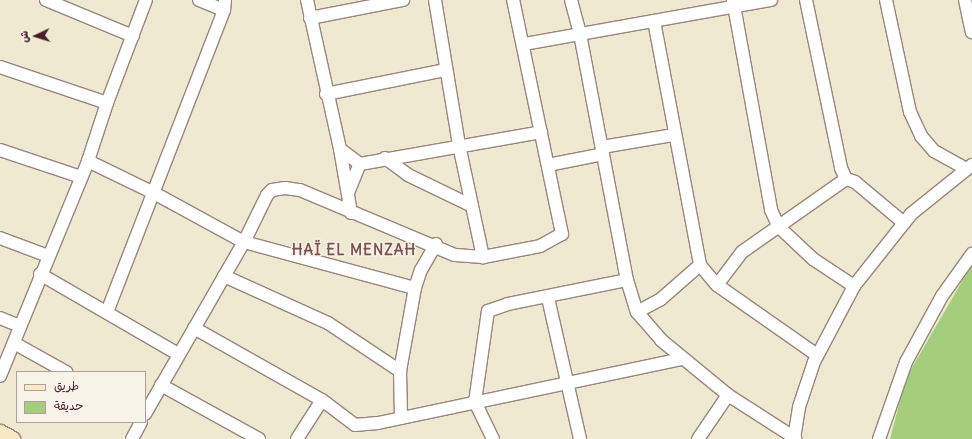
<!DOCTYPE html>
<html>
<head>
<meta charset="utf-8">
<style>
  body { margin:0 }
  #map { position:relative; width:972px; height:439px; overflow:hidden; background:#eee9d0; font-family:Delius,"Playpen Sans Arabic",sans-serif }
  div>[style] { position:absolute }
  .green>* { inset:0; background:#a4ce7b }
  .roads { filter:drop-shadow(1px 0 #9c847e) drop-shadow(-1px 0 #9c847e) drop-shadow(0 1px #9c847e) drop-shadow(0 -1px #9c847e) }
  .street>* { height:12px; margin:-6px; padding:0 6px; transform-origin:6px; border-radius:6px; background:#fff }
  .secondary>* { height:17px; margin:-8.5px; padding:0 8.5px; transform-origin:8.5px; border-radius:8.5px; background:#f7e9c3 }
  span { translate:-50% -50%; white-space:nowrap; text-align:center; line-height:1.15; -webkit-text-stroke:3px #f7f3e8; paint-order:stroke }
  .district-label { font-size:15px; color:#7c5150; font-weight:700; letter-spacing:1px }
  .legend { position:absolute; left:16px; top:371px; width:130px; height:52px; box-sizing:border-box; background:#f7f3e8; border:1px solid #b29e9c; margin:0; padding:5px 7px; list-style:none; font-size:12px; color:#4a1f2b }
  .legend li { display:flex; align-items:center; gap:8px; height:20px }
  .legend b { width:20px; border:1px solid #b29e9c }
  .north { position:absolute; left:16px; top:16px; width:40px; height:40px; -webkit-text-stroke:3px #f7f3e8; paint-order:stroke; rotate:266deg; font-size:11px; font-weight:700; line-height:16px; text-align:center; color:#4a1f2b }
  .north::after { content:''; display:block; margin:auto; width:14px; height:18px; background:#4a1f2b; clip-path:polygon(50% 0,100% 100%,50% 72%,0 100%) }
</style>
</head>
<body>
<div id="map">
  <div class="green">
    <i style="clip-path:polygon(972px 264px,972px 439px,890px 439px,906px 378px)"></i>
  </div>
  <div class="roads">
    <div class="street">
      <i style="left:46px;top:0;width:94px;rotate:22.5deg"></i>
      <i style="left:199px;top:0;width:27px;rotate:22deg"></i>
      <i style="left:307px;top:0;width:153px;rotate:77.5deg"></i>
      <i style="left:340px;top:149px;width:65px;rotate:80.2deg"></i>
      <i style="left:435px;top:0;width:147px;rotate:80.6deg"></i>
      <i style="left:459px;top:145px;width:115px;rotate:77.9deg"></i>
      <i style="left:571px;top:0;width:35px;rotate:75deg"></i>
      <i style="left:580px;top:34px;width:250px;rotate:79.2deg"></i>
      <i style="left:627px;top:280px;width:34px;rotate:73deg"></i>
      <i style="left:637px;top:312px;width:37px;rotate:49deg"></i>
      <i style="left:661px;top:340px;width:87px;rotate:39.4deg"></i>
      <i style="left:728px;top:395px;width:53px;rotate:124.3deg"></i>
      <i style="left:733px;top:0;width:213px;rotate:79.7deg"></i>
      <i style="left:771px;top:210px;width:19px;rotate:65deg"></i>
      <i style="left:779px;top:227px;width:47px;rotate:43.3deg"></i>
      <i style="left:813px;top:259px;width:49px;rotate:33.4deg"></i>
      <i style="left:806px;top:0;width:172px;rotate:78.2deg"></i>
      <i style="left:841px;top:168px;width:12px;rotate:66deg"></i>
      <i style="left:846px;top:179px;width:9px;rotate:18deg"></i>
      <i style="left:855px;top:182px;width:64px;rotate:39.9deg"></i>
      <i style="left:886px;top:0;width:115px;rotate:77.9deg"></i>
      <i style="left:910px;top:112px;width:26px;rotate:65deg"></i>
      <i style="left:921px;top:136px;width:20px;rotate:49deg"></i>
      <i style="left:934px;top:151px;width:37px;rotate:29deg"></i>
      <i style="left:965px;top:0;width:33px;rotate:78deg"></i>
      <i style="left:310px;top:18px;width:95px;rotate:-11deg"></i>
      <i style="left:654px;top:21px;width:248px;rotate:79.3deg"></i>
      <i style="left:700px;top:265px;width:26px;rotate:50deg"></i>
      <i style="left:717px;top:285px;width:122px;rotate:35deg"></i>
      <i style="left:524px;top:44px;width:251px;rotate:-10.1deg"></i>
      <i style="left:0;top:67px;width:113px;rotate:18.6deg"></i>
      <i style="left:326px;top:94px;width:121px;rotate:-11.4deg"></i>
      <i style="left:602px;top:147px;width:73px;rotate:-9.5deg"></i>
      <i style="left:340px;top:149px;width:25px;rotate:37deg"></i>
      <i style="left:0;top:150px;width:85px;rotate:18.4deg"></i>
      <i style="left:385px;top:158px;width:29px;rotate:36deg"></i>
      <i style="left:408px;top:175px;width:71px;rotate:25.8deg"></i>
      <i style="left:88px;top:161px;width:73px;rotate:25.9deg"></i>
      <i style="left:154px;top:193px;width:102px;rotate:28.6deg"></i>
      <i style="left:244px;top:242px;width:177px;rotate:15.1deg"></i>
      <i style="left:548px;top:165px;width:56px;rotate:-11.3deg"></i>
      <i style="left:348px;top:193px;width:31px;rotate:-68deg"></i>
      <i style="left:360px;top:164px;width:184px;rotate:-10deg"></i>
      <i style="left:0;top:238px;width:51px;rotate:20.6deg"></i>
      <i style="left:40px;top:274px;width:160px;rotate:30.1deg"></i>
      <i style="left:224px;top:276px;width:114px;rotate:24.3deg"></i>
      <i style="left:328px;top:323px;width:87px;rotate:33.7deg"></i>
      <i style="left:717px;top:285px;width:41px;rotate:-52.9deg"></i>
      <i style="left:742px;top:252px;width:127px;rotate:-35.1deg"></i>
      <i style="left:548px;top:298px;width:145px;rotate:77.2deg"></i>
      <i style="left:107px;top:312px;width:324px;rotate:-68.8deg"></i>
      <i style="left:224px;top:10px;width:10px;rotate:-84deg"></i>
      <i style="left:637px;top:312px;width:27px;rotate:-28deg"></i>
      <i style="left:661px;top:299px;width:52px;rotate:-41.1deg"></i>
      <i style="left:0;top:318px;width:22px;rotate:22deg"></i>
      <i style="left:194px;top:328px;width:147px;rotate:29.4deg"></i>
      <i style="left:322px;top:400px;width:41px;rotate:37.1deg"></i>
      <i style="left:355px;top:425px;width:23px;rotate:-5deg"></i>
      <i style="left:378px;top:423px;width:312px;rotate:-11.9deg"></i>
      <i style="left:14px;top:343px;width:60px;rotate:29.1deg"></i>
      <i style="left:0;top:376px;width:232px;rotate:-67.7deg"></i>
      <i style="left:88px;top:161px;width:61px;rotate:-71.9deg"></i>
      <i style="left:107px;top:103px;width:110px;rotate:-69.3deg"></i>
      <i style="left:161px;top:385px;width:112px;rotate:28.9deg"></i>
      <i style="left:728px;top:395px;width:80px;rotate:32.7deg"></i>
      <i style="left:145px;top:414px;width:198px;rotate:-60.1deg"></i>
      <i style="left:244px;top:242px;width:52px;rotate:-63.9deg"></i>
      <i style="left:267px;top:195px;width:7px;rotate:-45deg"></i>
      <i style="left:272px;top:190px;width:13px;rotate:-9deg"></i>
      <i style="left:285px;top:188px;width:15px;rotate:8deg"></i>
      <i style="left:300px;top:190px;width:168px;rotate:22.8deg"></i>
      <i style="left:455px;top:255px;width:28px;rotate:4deg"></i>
      <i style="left:483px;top:257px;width:58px;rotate:-10.9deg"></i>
      <i style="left:540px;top:246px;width:25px;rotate:-29deg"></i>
      <i style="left:562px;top:234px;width:239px;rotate:-101.8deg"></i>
      <i style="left:401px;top:418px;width:47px;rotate:-91.2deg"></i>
      <i style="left:400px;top:371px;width:84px;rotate:-79.8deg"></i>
      <i style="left:415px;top:288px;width:19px;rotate:-72deg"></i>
      <i style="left:421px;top:270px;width:30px;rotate:-60deg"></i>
      <i style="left:132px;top:439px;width:19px;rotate:-62deg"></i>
      <i style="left:297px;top:439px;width:46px;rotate:-57.3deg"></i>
      <i style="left:493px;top:439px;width:41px;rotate:-115.9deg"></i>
      <i style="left:475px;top:402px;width:92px;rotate:-81.9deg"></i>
      <i style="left:488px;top:311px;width:21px;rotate:-19deg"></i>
      <i style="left:508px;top:304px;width:121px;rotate:-11.4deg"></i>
      <i style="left:794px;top:439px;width:32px;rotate:-81deg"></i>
      <i style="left:799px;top:407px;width:47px;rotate:-71.6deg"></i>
      <i style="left:814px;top:362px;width:86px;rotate:-62.2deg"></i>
      <i style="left:854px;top:286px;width:92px;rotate:-51.6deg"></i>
      <i style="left:911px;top:214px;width:78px;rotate:-38.8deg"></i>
      <i style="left:879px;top:439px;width:82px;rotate:-70.7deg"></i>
      <i style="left:906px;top:362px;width:75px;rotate:-61.4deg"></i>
      <i style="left:942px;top:296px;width:52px;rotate:-54.5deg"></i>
    </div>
    <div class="secondary">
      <i style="left:0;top:433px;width:13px;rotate:29deg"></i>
    </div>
  </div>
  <div class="district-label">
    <span style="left:354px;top:250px">HAÏ EL MENZAH</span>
  </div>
  <ul class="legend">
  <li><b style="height:5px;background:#f7e9c3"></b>طريق</li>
  <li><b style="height:11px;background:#a4ce7b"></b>حديقة</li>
  </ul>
  <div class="north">ش</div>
</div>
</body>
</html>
